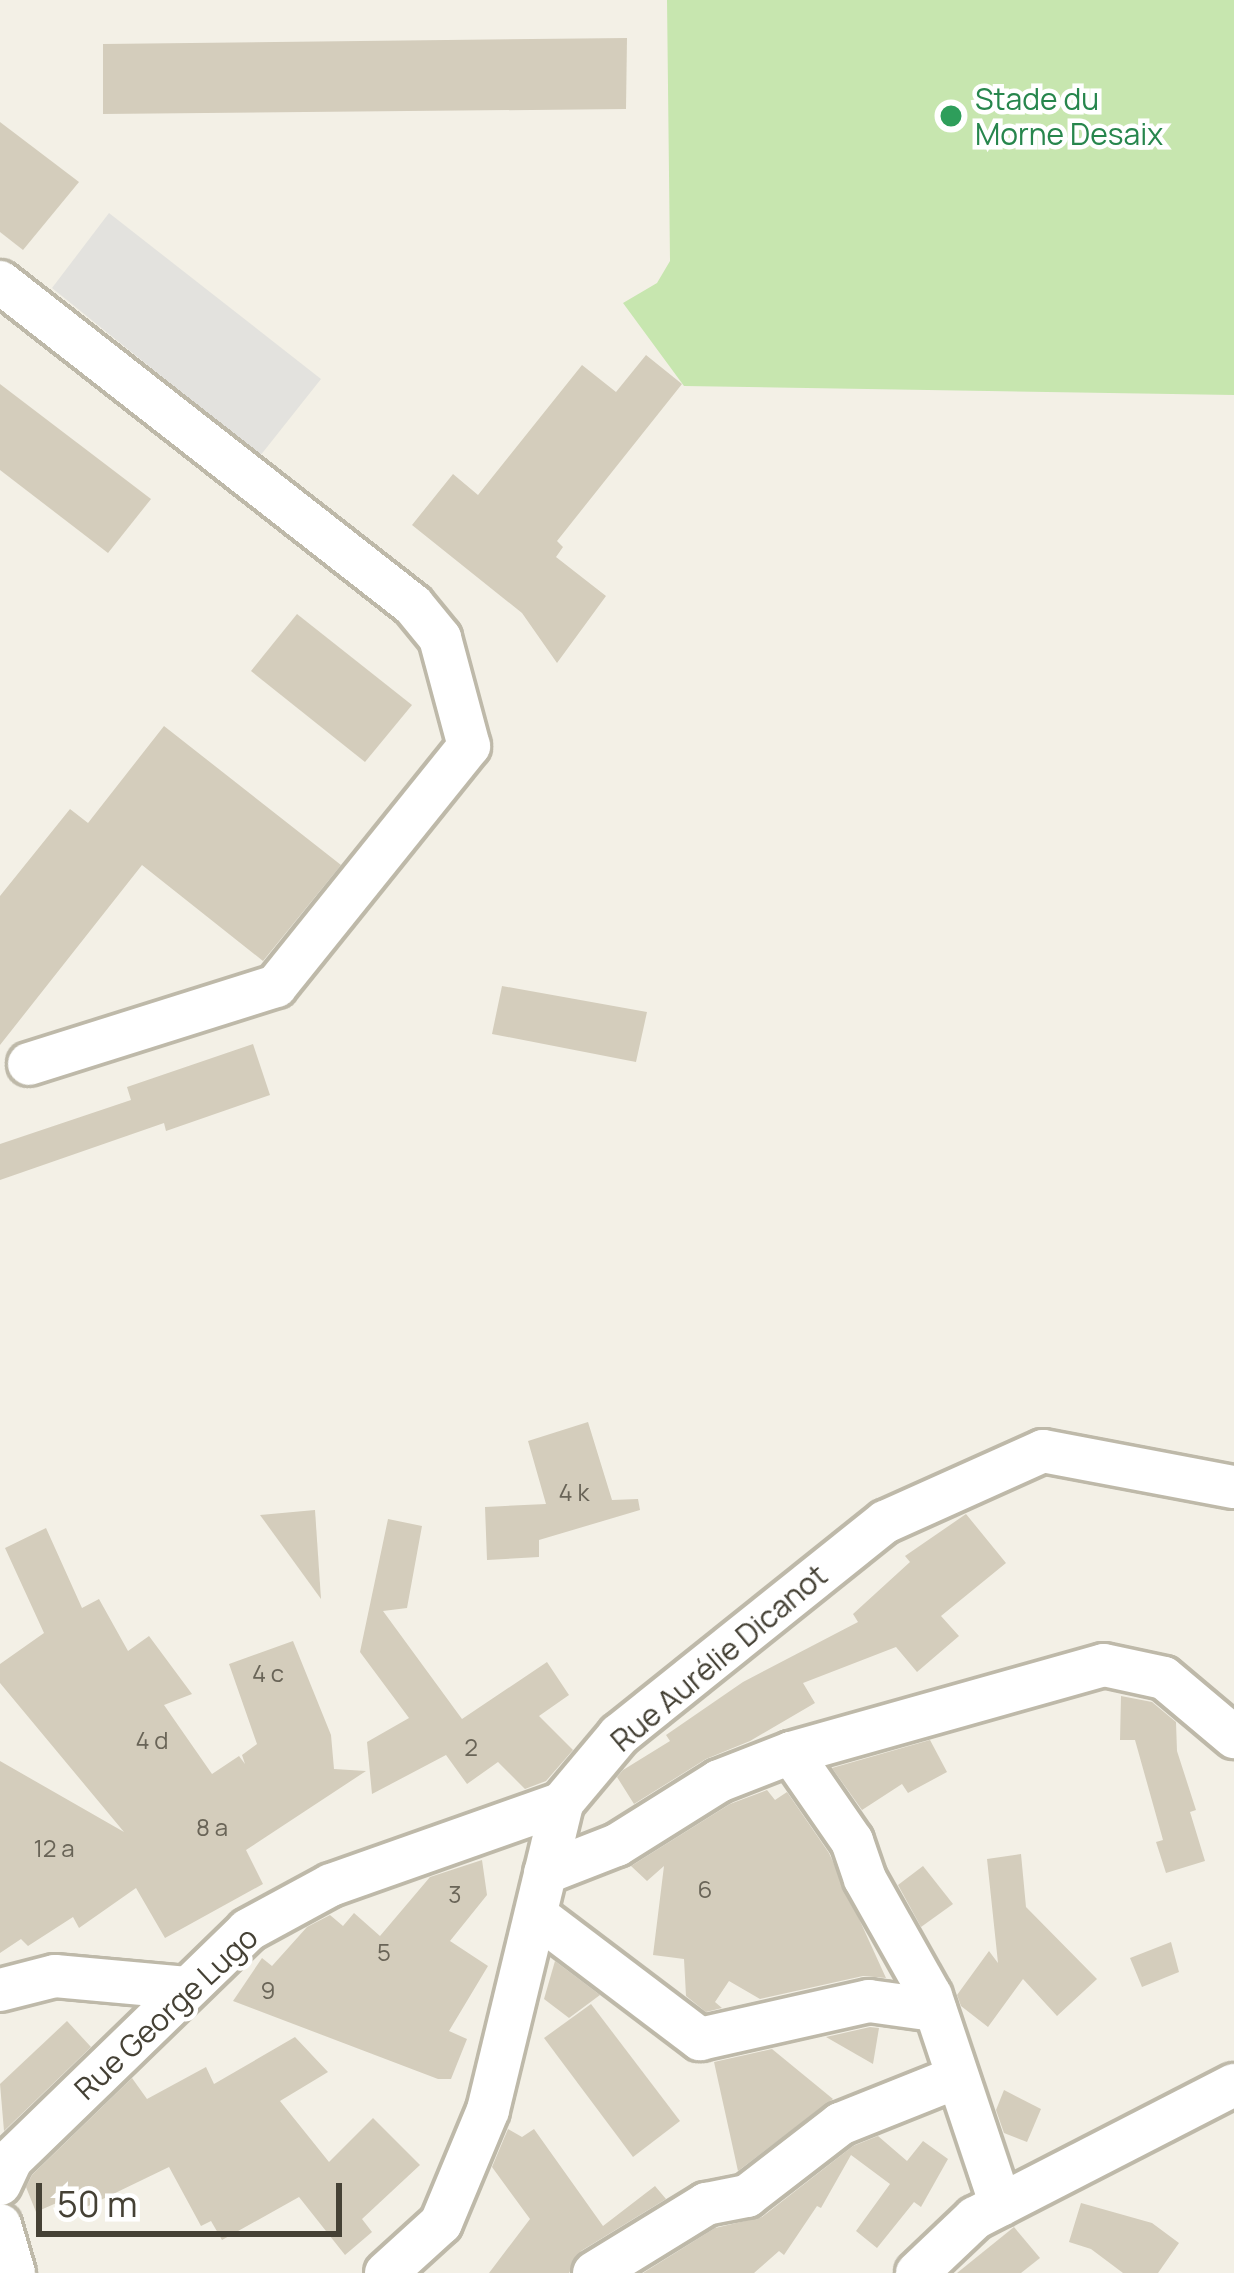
<!DOCTYPE html>
<html>
<head>
<meta charset="utf-8">
<style>
  body { margin:0 }
  #map { position:relative; width:1234px; height:2273px; overflow:hidden; background:#f3f0e6; font-family:Manrope,sans-serif }
  div>[style] { position:absolute }
  .green>* { inset:0; background:#c7e6af }
  .parking>* { inset:0; background:#e3e2de }
  .building>* { inset:0; background:#d4cdbc }
  .roads { filter:drop-shadow(3px 0 #beb9a9) drop-shadow(-3px 0 #beb9a9) drop-shadow(0 3px #beb9a9) drop-shadow(0 -3px #beb9a9) }
  .minor>* { height:42px; margin:-21px; padding:0 21px; transform-origin:21px; border-radius:21px; background:#fff }
  .dots>* { width:33px; height:33px; translate:-50% -50%; box-sizing:border-box; border:6px solid #fff; border-radius:50% }
  span { translate:-50% -50%; white-space:nowrap; text-align:center; line-height:1.15; -webkit-text-stroke:9px #fff; paint-order:stroke }
  .number-label { font-size:24px; color:#696457 }
  .number-label span { -webkit-text-stroke-width:0 }
  .leisure-label { font-size:30px; color:#27864d }
  .left { translate:0 -50%; text-align:left }
  .street-label { font-size:30px; color:#454135 }
  .scale { position:absolute; left:36px; top:2183px; width:306px; height:54px; box-sizing:border-box; border:6px solid #454135; border-top:0; padding-left:15px; font-size:36px; line-height:42px; white-space:nowrap; color:#454135; -webkit-text-stroke:9px #fff; paint-order:stroke }
</style>
</head>
<body>
<div id="map">
  <div class="green">
    <i style="clip-path:polygon(667px 0,1234px 0,1234px 395px,684px 386px,623px 303px,657px 283px,670px 261px)"></i>
  </div>
  <div class="parking">
    <i style="clip-path:polygon(109px 213px,321px 379px,260px 456px,52px 288px)"></i>
  </div>
  <div class="building">
    <i style="clip-path:polygon(627px 38px,626px 109px,103px 114px,103px 44px)"></i>
    <i style="clip-path:polygon(0 122px,79px 182px,23px 250px,0 232px)"></i>
    <i style="clip-path:polygon(646px 355px,682px 384px,557px 541px,563px 547px,556px 557px,606px 596px,557px 663px,522px 613px,412px 525px,453px 474px,478px 495px,582px 365px,616px 392px)"></i>
    <i style="clip-path:polygon(0 384px,151px 499px,108px 553px,0 470px)"></i>
    <i style="clip-path:polygon(297px 614px,412px 705px,365px 762px,251px 671px)"></i>
    <i style="clip-path:polygon(164px 726px,341px 865px,263px 961px,142px 865px,0 1045px,0 896px,70px 809px,88px 823px)"></i>
    <i style="clip-path:polygon(502px 986px,647px 1012px,636px 1062px,492px 1034px)"></i>
    <i style="clip-path:polygon(253px 1044px,270px 1095px,166px 1131px,164px 1123px,0 1180px,0 1144px,131px 1100px,127px 1087px)"></i>
    <i style="clip-path:polygon(588px 1422px,612px 1500px,638px 1499px,640px 1510px,539px 1540px,539px 1557px,487px 1560px,485px 1507px,546px 1504px,528px 1441px)"></i>
    <i style="clip-path:polygon(315px 1510px,321px 1599px,260px 1515px)"></i>
    <i style="clip-path:polygon(966px 1514px,1006px 1563px,941px 1616px,959px 1636px,917px 1672px,896px 1647px,803px 1683px,815px 1703px,750px 1741px,706px 1759px,634px 1804px,617px 1777px,623px 1770px,670px 1741px,666px 1735px,743px 1682px,858px 1622px,853px 1614px,910px 1562px,905px 1556px)"></i>
    <i style="clip-path:polygon(388px 1519px,422px 1526px,407px 1608px,383px 1611px,462px 1719px,547px 1662px,569px 1695px,539px 1716px,573px 1750px,546px 1781px,525px 1789px,498px 1762px,467px 1784px,446px 1755px,372px 1794px,367px 1742px,409px 1718px,360px 1652px)"></i>
    <i style="clip-path:polygon(46px 1528px,82px 1608px,99px 1599px,128px 1651px,149px 1636px,192px 1694px,164px 1705px,212px 1774px,239px 1756px,245px 1764px,242px 1755px,257px 1744px,229px 1664px,293px 1641px,331px 1735px,334px 1769px,366px 1771px,246px 1850px,263px 1884px,165px 1938px,136px 1888px,79px 1928px,73px 1917px,28px 1946px,21px 1939px,0 1953px,0 1761px,124px 1832px,0 1683px,0 1664px,44px 1633px,5px 1548px)"></i>
    <i style="clip-path:polygon(1121px 1696px,1152px 1702px,1176px 1722px,1177px 1751px,1196px 1810px,1190px 1812px,1205px 1861px,1166px 1873px,1156px 1842px,1163px 1840px,1135px 1740px,1120px 1740px)"></i>
    <i style="clip-path:polygon(930px 1740px,947px 1772px,908px 1793px,902px 1784px,862px 1810px,832px 1768px)"></i>
    <i style="clip-path:polygon(767px 1790px,775px 1800px,787px 1792px,829px 1853px,886px 1978px,863px 1976px,760px 1999px,729px 1981px,715px 2002px,722px 2008px,706px 2012px,686px 1996px,684px 1959px,653px 1955px,664px 1866px,647px 1881px,631px 1866px,730px 1804px)"></i>
    <i style="clip-path:polygon(1021px 1854px,1026px 1907px,1097px 1979px,1057px 2016px,1023px 1979px,988px 2027px,961px 2006px,957px 1995px,989px 1951px,998px 1963px,987px 1859px)"></i>
    <i style="clip-path:polygon(482px 1860px,487px 1895px,450px 1941px,488px 1966px,449px 2031px,467px 2039px,451px 2079px,438px 2079px,233px 2001px,262px 1958px,272px 1966px,307px 1927px,330px 1915px,343px 1926px,354px 1913px,380px 1936px,430px 1877px)"></i>
    <i style="clip-path:polygon(923px 1866px,953px 1904px,921px 1927px,898px 1885px)"></i>
    <i style="clip-path:polygon(1171px 1942px,1179px 1972px,1142px 1987px,1130px 1958px)"></i>
    <i style="clip-path:polygon(555px 1961px,600px 1995px,569px 2018px,544px 1999px)"></i>
    <i style="clip-path:polygon(591px 2004px,680px 2121px,633px 2157px,544px 2038px)"></i>
    <i style="clip-path:polygon(67px 2021px,91px 2047px,4px 2131px,0 2084px)"></i>
    <i style="clip-path:polygon(870px 2027px,879px 2028px,873px 2064px,826px 2037px)"></i>
    <i style="clip-path:polygon(295px 2037px,328px 2072px,280px 2101px,329px 2162px,373px 2118px,420px 2165px,362px 2219px,372px 2232px,345px 2255px,299px 2197px,222px 2240px,211px 2221px,201px 2226px,169px 2167px,80px 2210px,77px 2194px,36px 2212px,26px 2187px,32px 2175px,132px 2078px,147px 2099px,206px 2067px,214px 2084px)"></i>
    <i style="clip-path:polygon(772px 2049px,833px 2099px,738px 2171px,714px 2062px)"></i>
    <i style="clip-path:polygon(1004px 2090px,1041px 2109px,1027px 2142px,1004px 2133px,996px 2110px)"></i>
    <i style="clip-path:polygon(508px 2129px,522px 2137px,534px 2129px,603px 2226px,655px 2186px,666px 2199px,581px 2251px,569px 2273px,489px 2273px,530px 2219px,492px 2167px)"></i>
    <i style="clip-path:polygon(878px 2136px,907px 2161px,923px 2141px,948px 2159px,921px 2207px,914px 2202px,877px 2248px,856px 2231px,890px 2184px,851px 2155px,821px 2208px,817px 2206px,784px 2255px,779px 2251px,754px 2273px,643px 2273px,715px 2228px,762px 2217px,853px 2146px)"></i>
    <i style="clip-path:polygon(1081px 2203px,1152px 2223px,1179px 2243px,1158px 2273px,1123px 2273px,1091px 2249px,1069px 2242px)"></i>
    <i style="clip-path:polygon(1014px 2227px,1040px 2258px,1021px 2273px,957px 2273px)"></i>
  </div>
  <div class="roads">
    <div class="minor">
      <i style="left:0;top:282px;width:524px;rotate:38.03deg"></i>
      <i style="left:413px;top:605px;width:43px;rotate:50.7deg"></i>
      <i style="left:440px;top:638px;width:112px;rotate:75deg"></i>
      <i style="left:469px;top:746px;width:308px;rotate:128.8deg"></i>
      <i style="left:276px;top:986px;width:259px;rotate:162.5deg"></i>
      <i style="left:791px;top:1753px;width:107px;rotate:55.3deg"></i>
      <i style="left:852px;top:1841px;width:40px;rotate:71.1deg"></i>
      <i style="left:865px;top:1879px;width:134px;rotate:60.6deg"></i>
      <i style="left:931px;top:1996px;width:220px;rotate:71.5deg"></i>
      <i style="left:545px;top:1873px;width:77px;rotate:-21.3deg"></i>
      <i style="left:617px;top:1845px;width:120px;rotate:-32.1deg"></i>
      <i style="left:719px;top:1781px;width:77px;rotate:-21.3deg"></i>
      <i style="left:791px;top:1753px;width:325px;rotate:-15.7deg"></i>
      <i style="left:1104px;top:1665px;width:61px;rotate:12.2deg"></i>
      <i style="left:1164px;top:1678px;width:92px;rotate:40.1deg"></i>
      <i style="left:536px;top:1915px;width:206px;rotate:37.1deg"></i>
      <i style="left:700px;top:2039px;width:173px;rotate:-12.7deg"></i>
      <i style="left:869px;top:2001px;width:67px;rotate:7.8deg"></i>
      <i style="left:0;top:1990px;width:57px;rotate:-14.3deg"></i>
      <i style="left:55px;top:1976px;width:132px;rotate:5.2deg"></i>
      <i style="left:0;top:2184px;width:26px;rotate:-65deg"></i>
      <i style="left:11px;top:2160px;width:330px;rotate:-44.1deg"></i>
      <i style="left:248px;top:1930px;width:94px;rotate:-28.5deg"></i>
      <i style="left:331px;top:1885px;width:245px;rotate:-19.5deg"></i>
      <i style="left:0;top:2225px;width:50px;rotate:73.7deg"></i>
      <i style="left:386px;top:2273px;width:74px;rotate:-42.3deg"></i>
      <i style="left:441px;top:2223px;width:122px;rotate:-67.4deg"></i>
      <i style="left:488px;top:2110px;width:316px;rotate:-76.4deg"></i>
      <i style="left:562px;top:1803px;width:89px;rotate:-50deg"></i>
      <i style="left:619px;top:1735px;width:341px;rotate:-38.7deg"></i>
      <i style="left:885px;top:1522px;width:173px;rotate:-24.2deg"></i>
      <i style="left:1043px;top:1451px;width:194px;rotate:10.7deg"></i>
      <i style="left:594px;top:2273px;width:132px;rotate:-31.6deg"></i>
      <i style="left:706px;top:2204px;width:42px;rotate:-11deg"></i>
      <i style="left:747px;top:2196px;width:118px;rotate:-37.7deg"></i>
      <i style="left:840px;top:2124px;width:124px;rotate:-21.8deg"></i>
      <i style="left:917px;top:2273px;width:80px;rotate:-43.5deg"></i>
      <i style="left:975px;top:2218px;width:291px;rotate:-27.2deg"></i>
    </div>
  </div>
  <div class="dots">
    <i style="left:951px;top:116px;background:#2e9e5b"></i>
  </div>
  <div class="number-label">
    <span style="left:574px;top:1492px">4 k</span>
    <span style="left:268px;top:1673px">4 c</span>
    <span style="left:152px;top:1740px">4 d</span>
    <span style="left:471px;top:1747px">2</span>
    <span style="left:212px;top:1827px">8 a</span>
    <span style="left:54px;top:1848px">12 a</span>
    <span style="left:705px;top:1889px">6</span>
    <span style="left:455px;top:1894px">3</span>
    <span style="left:384px;top:1952px">5</span>
    <span style="left:268px;top:1990px">9</span>
  </div>
  <div class="leisure-label">
    <span class="left" style="left:975px;top:116px">Stade du<br>Morne Desaix</span>
  </div>
  <div class="street-label">
    <span style="left:719px;top:1658px;rotate:-40deg">Rue Aurélie Dicanot</span>
    <span style="left:166px;top:2013px;rotate:-43deg">Rue George Lugo</span>
  </div>
  <div class="scale">50 m</div>
</div>
</body>
</html>
